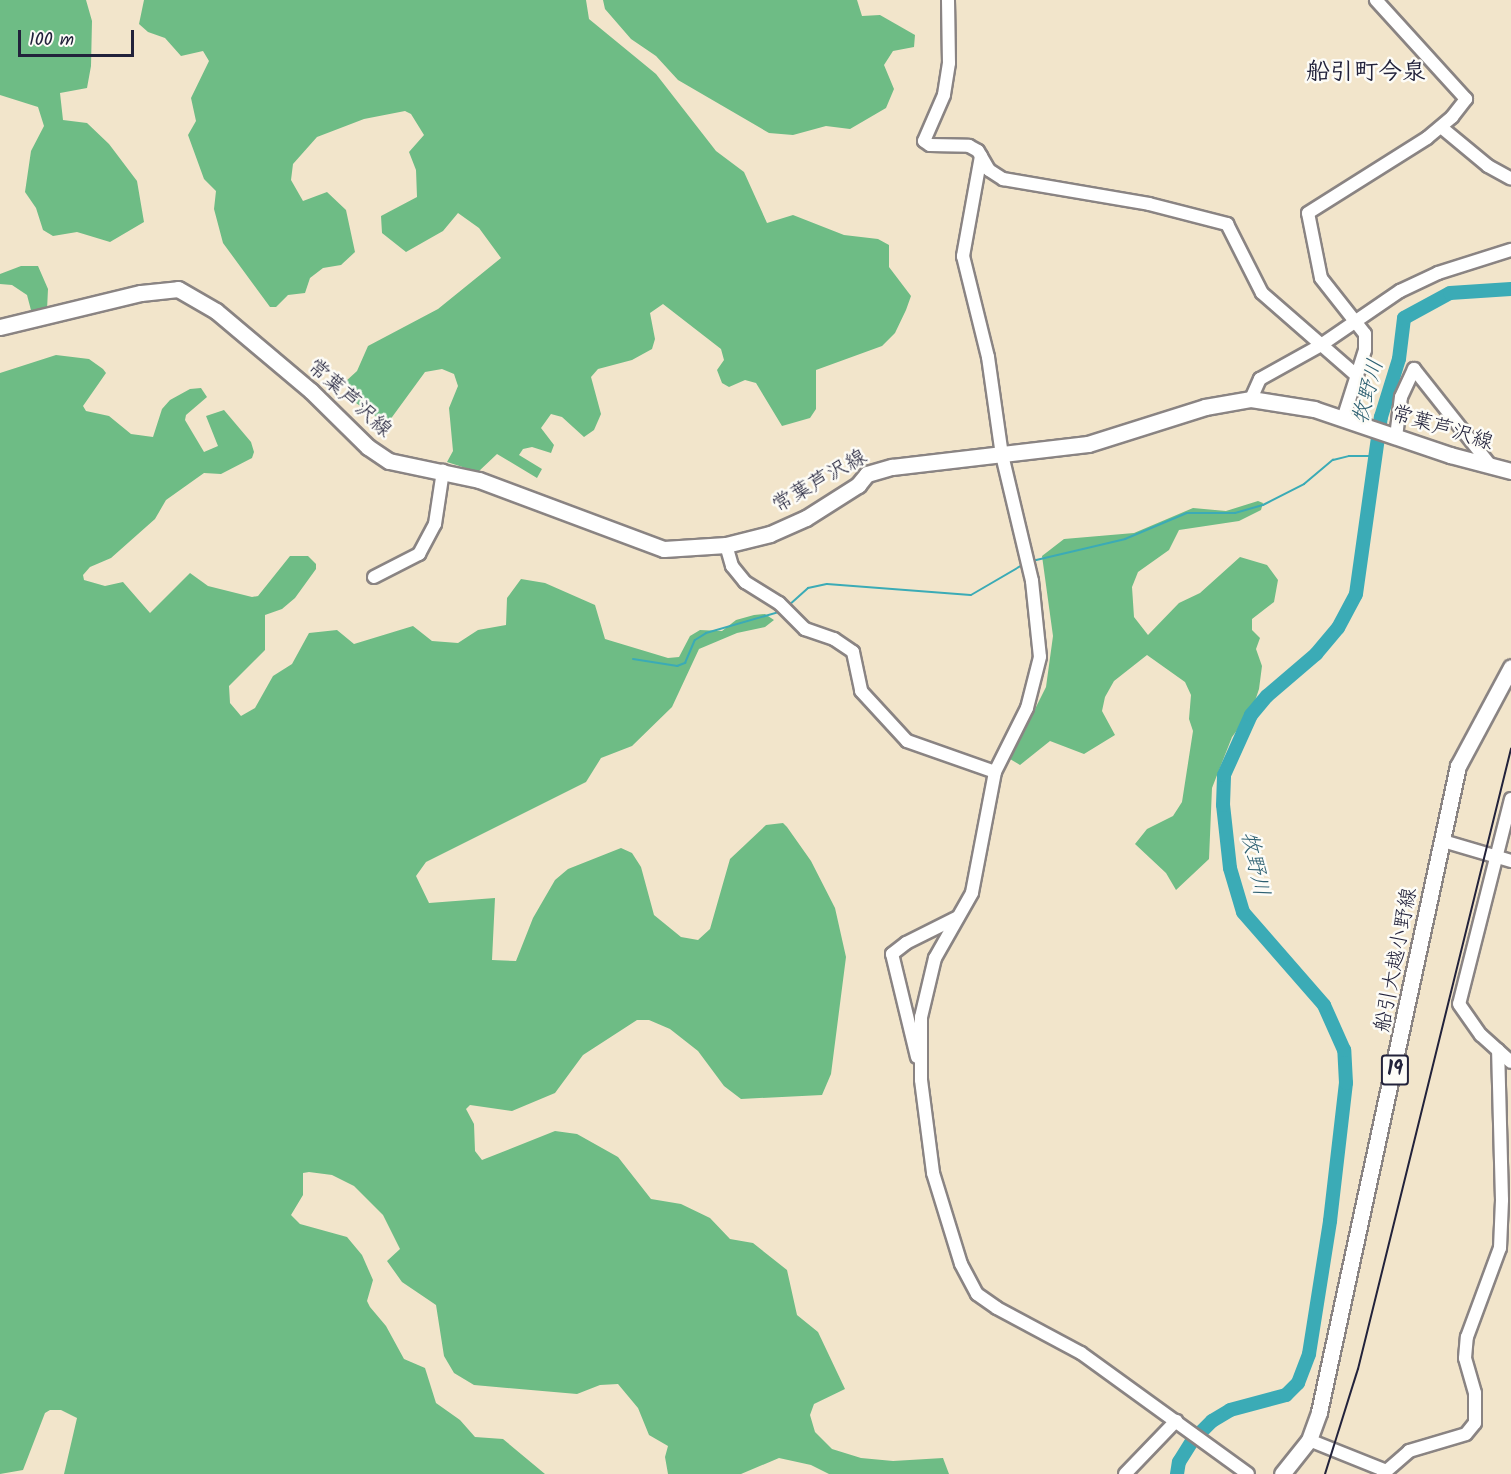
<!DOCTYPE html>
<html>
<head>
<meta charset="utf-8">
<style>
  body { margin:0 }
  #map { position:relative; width:1511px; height:1474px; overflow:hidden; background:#f2e5cb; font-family:Kalam,"Klee One",sans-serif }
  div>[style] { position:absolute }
  .forest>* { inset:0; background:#6ebc85 }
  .stream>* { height:2px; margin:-1px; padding:0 1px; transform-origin:1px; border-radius:1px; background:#3babb6 }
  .river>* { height:14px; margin:-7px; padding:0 7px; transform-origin:7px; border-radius:7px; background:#3babb6 }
  .roads { filter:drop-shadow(2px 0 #8a8483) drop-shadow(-2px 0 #8a8483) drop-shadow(0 2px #8a8483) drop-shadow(0 -2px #8a8483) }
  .minor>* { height:12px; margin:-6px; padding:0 6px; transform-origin:6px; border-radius:6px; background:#fff }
  .major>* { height:15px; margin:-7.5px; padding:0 7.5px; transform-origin:7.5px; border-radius:7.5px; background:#fff }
  .rail>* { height:2px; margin:-1px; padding:0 1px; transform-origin:1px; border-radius:1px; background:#22223b }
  span { translate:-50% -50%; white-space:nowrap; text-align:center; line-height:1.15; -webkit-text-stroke:5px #fdfcf7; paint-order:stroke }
  .shield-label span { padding:2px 4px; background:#fdfcf7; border:2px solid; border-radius:4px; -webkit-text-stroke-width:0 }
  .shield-label { font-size:20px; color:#22223b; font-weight:700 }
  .street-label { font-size:21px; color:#22223b }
  .water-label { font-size:22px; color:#2d6072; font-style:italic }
  .quarter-label { font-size:24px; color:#22223b; font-weight:700 }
  .scale { position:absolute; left:18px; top:30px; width:116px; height:27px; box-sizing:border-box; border:3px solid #22223b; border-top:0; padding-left:8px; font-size:18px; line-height:21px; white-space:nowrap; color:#22223b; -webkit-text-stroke:4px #fdfcf7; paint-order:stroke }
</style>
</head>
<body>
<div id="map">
  <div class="forest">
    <i style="clip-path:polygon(0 0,86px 0,92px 21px,91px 66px,87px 88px,60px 93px,63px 120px,87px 123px,109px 144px,137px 181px,144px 222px,110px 242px,77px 232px,53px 236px,43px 230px,36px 208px,25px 192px,31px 151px,44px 126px,38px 107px,0 95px)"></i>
    <i style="clip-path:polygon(144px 0,586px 0,589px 19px,656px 74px,716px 151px,744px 172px,767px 223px,793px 215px,844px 235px,878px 239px,889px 245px,889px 267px,911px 296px,906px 310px,895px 333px,882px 346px,816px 370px,816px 409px,810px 418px,782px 426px,756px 383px,745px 380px,729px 387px,722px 383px,717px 370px,724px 360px,721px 349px,663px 304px,650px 313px,655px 339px,652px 349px,632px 360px,598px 369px,591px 377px,601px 414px,594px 430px,584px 437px,562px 417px,551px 414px,541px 428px,554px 445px,551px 453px,532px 447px,523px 449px,519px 455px,542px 469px,537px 478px,497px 454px,478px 472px,447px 462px,453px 451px,449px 408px,458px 386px,454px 374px,442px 369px,425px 372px,387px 424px,356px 403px,345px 382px,357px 371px,368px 346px,438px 309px,501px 258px,479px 228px,458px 213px,443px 231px,406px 252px,382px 233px,381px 216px,417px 197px,416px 170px,409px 152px,424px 135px,411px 114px,405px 111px,364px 119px,317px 137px,293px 164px,291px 180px,303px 201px,327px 192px,346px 210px,355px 252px,341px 265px,323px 268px,310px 278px,305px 293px,288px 295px,276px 307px,270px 307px,223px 243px,214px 209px,216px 191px,204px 179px,188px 135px,196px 121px,191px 98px,209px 61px,203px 51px,181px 56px,165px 38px,148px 32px,139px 24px)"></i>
    <i style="clip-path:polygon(603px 0,857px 0,862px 16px,880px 15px,915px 35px,914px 47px,893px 51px,884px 65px,894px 89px,886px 108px,850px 129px,826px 126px,793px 135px,769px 133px,678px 80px,656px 56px,631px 39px,605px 9px)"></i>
    <i style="clip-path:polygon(21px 266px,38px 266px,48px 289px,47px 310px,32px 314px,27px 295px,12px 285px,0 284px,0 274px)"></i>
    <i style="clip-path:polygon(56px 355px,89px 359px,103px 369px,106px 373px,83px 406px,86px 411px,109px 416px,131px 434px,153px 437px,162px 409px,170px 400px,190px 389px,201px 388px,207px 397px,186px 415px,185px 420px,204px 452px,218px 446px,206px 416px,224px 410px,251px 442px,254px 452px,252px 458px,221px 474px,204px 473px,166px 500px,155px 519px,111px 558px,90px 567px,83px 575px,84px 580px,105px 586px,123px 582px,150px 613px,190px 573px,208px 586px,252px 597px,258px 596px,290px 556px,308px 556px,316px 564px,316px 569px,295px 598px,282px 609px,265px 615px,265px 650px,229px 686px,230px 703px,241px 716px,255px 708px,273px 676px,292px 664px,309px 633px,337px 630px,354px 644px,413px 626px,432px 641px,458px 643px,478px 630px,506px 625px,507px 598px,521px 579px,545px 583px,595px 605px,605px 639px,668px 658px,679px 657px,690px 636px,700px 630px,722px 631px,736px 620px,754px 615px,765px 614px,774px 620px,765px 627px,737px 633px,699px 649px,672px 707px,632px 746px,601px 758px,586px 782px,426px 862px,416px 876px,429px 903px,495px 898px,492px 960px,516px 961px,533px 918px,555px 880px,568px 869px,621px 848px,632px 853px,641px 867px,654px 915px,681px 937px,698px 940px,710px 929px,730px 859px,766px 825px,783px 823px,787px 827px,811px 861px,835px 908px,846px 957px,831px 1074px,822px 1095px,741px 1099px,724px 1086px,698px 1051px,670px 1029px,649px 1020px,637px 1020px,583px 1055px,555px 1093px,512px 1111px,470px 1105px,466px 1109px,474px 1124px,475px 1151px,482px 1160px,555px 1131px,577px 1134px,618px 1157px,651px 1199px,681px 1204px,710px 1218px,730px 1239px,753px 1243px,787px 1270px,797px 1315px,818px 1332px,845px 1389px,814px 1404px,810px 1415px,815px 1432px,832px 1449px,861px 1458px,893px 1461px,943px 1458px,949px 1474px,829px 1474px,811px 1465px,779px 1458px,741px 1474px,668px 1474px,665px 1457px,668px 1446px,649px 1435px,638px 1408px,618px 1384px,600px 1385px,577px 1394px,474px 1385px,454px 1373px,444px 1356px,436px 1305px,402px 1282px,387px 1261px,400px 1249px,383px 1215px,354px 1186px,332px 1175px,309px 1172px,303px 1173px,303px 1195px,291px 1215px,300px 1224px,347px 1237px,362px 1255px,373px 1280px,367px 1301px,370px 1307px,386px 1326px,404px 1359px,425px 1368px,436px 1403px,460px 1420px,475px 1437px,503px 1439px,545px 1474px,64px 1474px,77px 1418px,61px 1410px,50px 1410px,45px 1413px,23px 1470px,0 1474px,0 373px)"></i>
    <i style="clip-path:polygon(1258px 501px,1263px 503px,1261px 510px,1239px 521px,1179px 530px,1169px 550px,1138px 572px,1132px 587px,1134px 617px,1148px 635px,1179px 603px,1200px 593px,1240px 557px,1267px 565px,1278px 580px,1274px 602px,1252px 619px,1252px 630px,1260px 638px,1256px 649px,1262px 666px,1259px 689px,1252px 710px,1232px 737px,1212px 788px,1209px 859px,1176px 890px,1166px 873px,1135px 844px,1147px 829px,1173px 816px,1182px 802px,1193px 731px,1189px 719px,1191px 695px,1185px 682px,1147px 655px,1114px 681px,1105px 697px,1102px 711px,1115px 735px,1084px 754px,1050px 741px,1020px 765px,1010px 759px,1046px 687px,1053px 636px,1042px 556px,1064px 539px,1134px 533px,1193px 508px,1226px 511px)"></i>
  </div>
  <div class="stream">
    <i style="left:1032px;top:561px;width:96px;rotate:-13.3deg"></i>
    <i style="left:1125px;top:539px;width:67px;rotate:-22.8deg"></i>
    <i style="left:1187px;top:513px;width:48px"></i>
    <i style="left:1235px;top:513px;width:29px;rotate:-16deg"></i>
    <i style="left:1263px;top:505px;width:46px;rotate:-27.1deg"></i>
    <i style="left:1304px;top:484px;width:38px;rotate:-40deg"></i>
    <i style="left:1333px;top:460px;width:16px;rotate:-14deg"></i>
    <i style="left:1349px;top:456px;width:27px"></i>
    <i style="left:788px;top:606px;width:27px;rotate:-42deg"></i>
    <i style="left:808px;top:588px;width:19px;rotate:-12deg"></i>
    <i style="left:827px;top:584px;width:144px;rotate:4.4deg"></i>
    <i style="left:971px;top:595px;width:61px;rotate:-30.3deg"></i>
    <i style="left:633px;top:659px;width:45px;rotate:9deg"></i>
    <i style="left:677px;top:666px;width:9px;rotate:-21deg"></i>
    <i style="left:685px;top:663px;width:25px;rotate:-67deg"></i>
    <i style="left:695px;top:640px;width:13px;rotate:-32deg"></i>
    <i style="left:706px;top:633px;width:79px;rotate:-16.1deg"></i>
  </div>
  <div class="river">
    <i style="left:1177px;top:1474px;width:12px;rotate:-81deg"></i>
    <i style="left:1179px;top:1462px;width:26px;rotate:-58deg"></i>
    <i style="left:1193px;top:1440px;width:27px;rotate:-45deg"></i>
    <i style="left:1212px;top:1421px;width:21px;rotate:-31deg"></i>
    <i style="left:1230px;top:1410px;width:58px;rotate:-15deg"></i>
    <i style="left:1286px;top:1395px;width:17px;rotate:-45deg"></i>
    <i style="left:1298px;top:1383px;width:31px;rotate:-69deg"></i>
    <i style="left:1309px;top:1354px;width:135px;rotate:-81deg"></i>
    <i style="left:1330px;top:1221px;width:139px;rotate:-83.4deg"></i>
    <i style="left:1346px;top:1083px;width:33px;rotate:-93deg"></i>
    <i style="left:1344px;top:1050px;width:49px;rotate:-114deg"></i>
    <i style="left:1324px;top:1005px;width:123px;rotate:-131.1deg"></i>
    <i style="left:1243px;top:912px;width:46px;rotate:-106.5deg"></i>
    <i style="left:1230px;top:868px;width:63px;rotate:-96.3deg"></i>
    <i style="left:1223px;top:805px;width:30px;rotate:-88deg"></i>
    <i style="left:1224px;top:775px;width:66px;rotate:-65.8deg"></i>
    <i style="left:1251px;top:715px;width:25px;rotate:-50deg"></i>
    <i style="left:1267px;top:696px;width:65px;rotate:-40.6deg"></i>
    <i style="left:1316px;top:654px;width:34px;rotate:-50deg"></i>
    <i style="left:1338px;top:628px;width:38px;rotate:-62deg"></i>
    <i style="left:1356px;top:594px;width:179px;rotate:-82deg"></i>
    <i style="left:1381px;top:417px;width:61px;rotate:-72.8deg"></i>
    <i style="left:1399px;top:359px;width:41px;rotate:-83deg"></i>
    <i style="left:1404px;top:318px;width:52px;rotate:-28.5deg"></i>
    <i style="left:1450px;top:293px;width:61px;rotate:-3.8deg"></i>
  </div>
  <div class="roads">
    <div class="minor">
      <i style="left:948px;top:0;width:63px;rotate:89.1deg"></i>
      <i style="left:949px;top:63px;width:32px;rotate:99deg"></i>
      <i style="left:944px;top:95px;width:50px;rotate:113.5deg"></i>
      <i style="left:924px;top:141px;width:7px;rotate:34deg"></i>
      <i style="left:930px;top:145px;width:39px;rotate:1deg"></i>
      <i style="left:969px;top:146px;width:10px;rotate:29deg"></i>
      <i style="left:978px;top:151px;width:22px;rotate:60deg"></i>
      <i style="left:989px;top:170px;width:17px;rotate:33deg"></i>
      <i style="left:1003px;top:179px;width:148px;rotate:9.7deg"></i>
      <i style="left:1149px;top:204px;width:81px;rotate:14.4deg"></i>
      <i style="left:1227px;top:224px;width:77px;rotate:63.1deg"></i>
      <i style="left:1262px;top:293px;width:123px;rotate:41.1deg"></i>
      <i style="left:1441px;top:127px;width:61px;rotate:39.7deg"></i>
      <i style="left:1488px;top:166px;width:26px;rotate:29deg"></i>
      <i style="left:981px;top:156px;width:102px;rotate:100.2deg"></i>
      <i style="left:963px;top:256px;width:104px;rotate:76.1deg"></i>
      <i style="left:988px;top:357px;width:99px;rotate:81.9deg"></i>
      <i style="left:1002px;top:455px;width:130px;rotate:76.6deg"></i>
      <i style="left:1032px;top:581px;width:76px;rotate:84deg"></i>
      <i style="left:1040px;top:657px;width:53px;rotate:104.3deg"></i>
      <i style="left:1027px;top:708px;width:72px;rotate:116.6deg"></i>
      <i style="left:995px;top:772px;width:123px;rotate:100.8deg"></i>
      <i style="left:972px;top:893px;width:75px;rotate:119.6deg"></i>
      <i style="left:935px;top:958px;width:61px;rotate:103.3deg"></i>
      <i style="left:921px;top:1017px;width:63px;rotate:90deg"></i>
      <i style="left:921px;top:1080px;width:94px;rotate:82.6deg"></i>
      <i style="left:933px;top:1173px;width:95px;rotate:72.9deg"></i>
      <i style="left:961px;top:1264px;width:34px;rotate:62deg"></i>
      <i style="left:977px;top:1294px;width:24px;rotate:35deg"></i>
      <i style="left:997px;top:1308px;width:95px;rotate:28.2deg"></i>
      <i style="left:1081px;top:1353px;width:206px;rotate:35.9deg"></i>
      <i style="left:1251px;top:399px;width:22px;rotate:-66deg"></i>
      <i style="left:1260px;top:379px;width:70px;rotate:-29.1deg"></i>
      <i style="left:1321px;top:345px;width:96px;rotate:-34.4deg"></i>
      <i style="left:1400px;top:291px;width:42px;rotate:-25.3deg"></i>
      <i style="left:1438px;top:273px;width:77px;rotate:-17.5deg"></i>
      <i style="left:1343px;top:419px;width:72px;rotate:-72.3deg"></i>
      <i style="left:1365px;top:350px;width:16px;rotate:-90deg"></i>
      <i style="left:1365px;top:334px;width:71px;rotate:-128.2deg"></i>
      <i style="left:1321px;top:278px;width:66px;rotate:-101.3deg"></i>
      <i style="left:1308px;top:213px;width:141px;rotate:-32.2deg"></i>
      <i style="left:1427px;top:138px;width:33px;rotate:-40deg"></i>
      <i style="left:1452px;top:117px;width:23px;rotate:-52deg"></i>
      <i style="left:1466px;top:99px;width:134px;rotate:-132.3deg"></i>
      <i style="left:1396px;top:437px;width:40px;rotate:-82.9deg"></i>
      <i style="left:1401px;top:397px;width:31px;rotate:-65deg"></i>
      <i style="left:1414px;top:369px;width:124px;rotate:51.6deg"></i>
      <i style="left:726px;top:545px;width:22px;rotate:74deg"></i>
      <i style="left:732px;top:566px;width:21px;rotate:51deg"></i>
      <i style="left:745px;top:582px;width:40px;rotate:32deg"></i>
      <i style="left:779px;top:603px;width:37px;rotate:45deg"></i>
      <i style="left:805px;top:629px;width:31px;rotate:19deg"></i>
      <i style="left:834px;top:639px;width:23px;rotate:34deg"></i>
      <i style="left:853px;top:652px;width:40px;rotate:78deg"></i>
      <i style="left:861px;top:691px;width:68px;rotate:47.4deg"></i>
      <i style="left:907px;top:741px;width:93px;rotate:19.4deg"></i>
      <i style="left:374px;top:577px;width:51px;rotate:-27.1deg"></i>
      <i style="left:419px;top:554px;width:34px;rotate:-62deg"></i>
      <i style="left:435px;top:524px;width:54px;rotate:-81.4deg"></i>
      <i style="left:1511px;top:799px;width:211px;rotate:104.2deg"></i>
      <i style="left:1459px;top:1004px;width:38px;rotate:55deg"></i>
      <i style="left:1481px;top:1035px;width:40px;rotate:42deg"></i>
      <i style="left:1443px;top:841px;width:71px;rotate:16.4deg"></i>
      <i style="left:917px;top:1057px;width:106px;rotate:-103.6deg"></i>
      <i style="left:892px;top:954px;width:18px;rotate:-38deg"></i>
      <i style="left:906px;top:943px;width:58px;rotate:-26.6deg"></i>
      <i style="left:1309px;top:1440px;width:81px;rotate:21.8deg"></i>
      <i style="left:1125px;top:1474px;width:74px;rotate:-46.1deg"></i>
      <i style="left:1383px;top:1474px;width:35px;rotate:-41deg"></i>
      <i style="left:1409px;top:1451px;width:59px;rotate:-16.6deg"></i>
      <i style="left:1466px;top:1434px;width:14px;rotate:-51deg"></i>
      <i style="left:1475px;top:1423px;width:30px;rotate:-90deg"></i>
      <i style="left:1475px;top:1393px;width:36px;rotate:-106deg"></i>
      <i style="left:1465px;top:1358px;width:21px;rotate:-85deg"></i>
      <i style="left:1467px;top:1337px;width:95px;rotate:-69.7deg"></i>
      <i style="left:1500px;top:1248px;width:48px;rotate:-87.6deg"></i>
      <i style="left:1502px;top:1200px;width:150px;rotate:-91.5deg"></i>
    </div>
    <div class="major">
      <i style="left:0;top:327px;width:145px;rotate:-13.6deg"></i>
      <i style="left:141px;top:293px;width:37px;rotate:-6deg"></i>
      <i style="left:178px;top:289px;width:44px;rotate:30.1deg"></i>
      <i style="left:216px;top:311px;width:124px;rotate:40.1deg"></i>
      <i style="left:311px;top:391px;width:80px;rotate:44.5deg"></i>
      <i style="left:368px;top:447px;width:25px;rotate:34deg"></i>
      <i style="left:389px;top:461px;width:92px;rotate:11.9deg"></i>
      <i style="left:479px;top:480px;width:197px;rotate:20.5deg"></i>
      <i style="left:664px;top:549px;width:62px;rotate:-3.7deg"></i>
      <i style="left:726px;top:545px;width:45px;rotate:-14deg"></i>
      <i style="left:770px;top:534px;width:39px;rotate:-24deg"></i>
      <i style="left:806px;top:518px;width:62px;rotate:-32.4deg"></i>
      <i style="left:858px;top:485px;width:14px;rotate:-51deg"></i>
      <i style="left:867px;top:474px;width:26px;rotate:-16deg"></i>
      <i style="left:892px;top:467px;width:197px;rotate:-6.7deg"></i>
      <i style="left:1088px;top:444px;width:123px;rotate:-17.5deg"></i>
      <i style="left:1205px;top:407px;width:47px;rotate:-9.9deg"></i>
      <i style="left:1251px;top:399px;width:64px;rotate:9deg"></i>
      <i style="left:1314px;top:409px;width:144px;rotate:18.7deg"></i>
      <i style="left:1450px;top:455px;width:63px;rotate:14.7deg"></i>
      <i style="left:1282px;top:1474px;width:43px;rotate:-51.5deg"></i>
      <i style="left:1309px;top:1440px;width:30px;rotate:-70deg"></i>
      <i style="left:1319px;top:1412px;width:661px;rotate:-77.86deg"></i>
      <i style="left:1458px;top:766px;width:112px;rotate:-61.8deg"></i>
    </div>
  </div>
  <div class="rail">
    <i style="left:1325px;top:1474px;width:110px;rotate:-72.6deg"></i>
    <i style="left:1358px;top:1369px;width:639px;rotate:-76.14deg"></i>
  </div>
  <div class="shield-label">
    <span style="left:1395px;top:1070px">19</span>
  </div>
  <div class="street-label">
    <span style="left:349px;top:399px;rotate:42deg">常葉芦沢線</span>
    <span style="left:1442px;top:429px;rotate:17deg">常葉芦沢線</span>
    <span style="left:820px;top:482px;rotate:-30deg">常葉芦沢線</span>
    <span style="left:1397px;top:960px;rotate:-79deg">船引大越小野線</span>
  </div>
  <div class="water-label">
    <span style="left:1369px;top:392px;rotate:-75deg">牧野川</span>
    <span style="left:1254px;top:864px;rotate:78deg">牧野川</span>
  </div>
  <div class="quarter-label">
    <span style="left:1366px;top:73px">船引町今泉</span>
  </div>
  <div class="scale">100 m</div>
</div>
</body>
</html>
